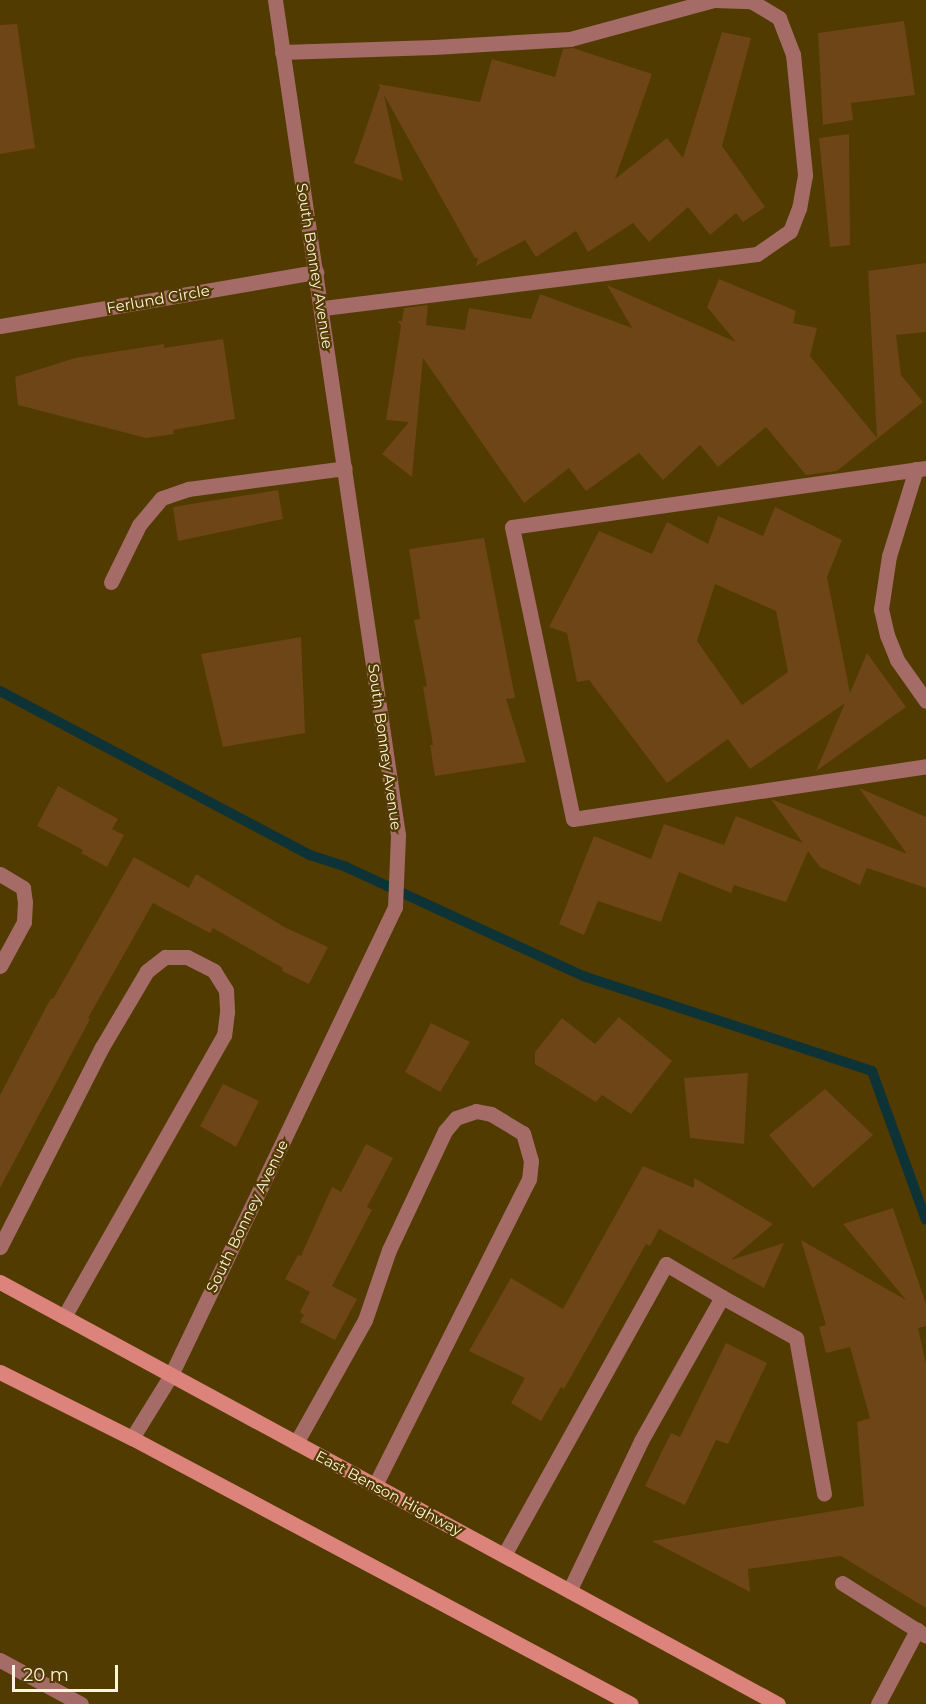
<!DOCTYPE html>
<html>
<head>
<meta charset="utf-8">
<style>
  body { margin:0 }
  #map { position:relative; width:926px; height:1704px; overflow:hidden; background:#513b00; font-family:Montserrat,sans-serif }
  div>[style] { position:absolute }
  .stream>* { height:10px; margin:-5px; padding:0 5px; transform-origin:5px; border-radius:5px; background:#0e3337 }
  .building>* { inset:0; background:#6e4516 }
  .lane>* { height:15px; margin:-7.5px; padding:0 7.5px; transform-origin:7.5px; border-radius:7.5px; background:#a46b67 }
  .street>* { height:15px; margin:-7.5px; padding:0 7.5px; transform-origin:7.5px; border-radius:7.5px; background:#a46b67 }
  .secondary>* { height:15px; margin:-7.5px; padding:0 7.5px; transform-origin:7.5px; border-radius:7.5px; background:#dc837c }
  span { translate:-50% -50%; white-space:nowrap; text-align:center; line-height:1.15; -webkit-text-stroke:4.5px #513b00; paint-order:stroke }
  .street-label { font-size:15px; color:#fdf3df }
  .scale { position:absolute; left:12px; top:1665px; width:106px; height:27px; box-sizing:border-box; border:3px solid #fdf3df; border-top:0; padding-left:8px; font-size:18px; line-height:21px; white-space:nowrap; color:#fdf3df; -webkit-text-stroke:4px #513b00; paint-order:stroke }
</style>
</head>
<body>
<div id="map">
  <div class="stream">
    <i style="left:0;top:691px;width:351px;rotate:27.9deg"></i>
    <i style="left:310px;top:855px;width:38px;rotate:18deg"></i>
    <i style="left:346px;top:867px;width:261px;rotate:24.7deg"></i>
    <i style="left:583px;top:976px;width:304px;rotate:18.2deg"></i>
    <i style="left:872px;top:1071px;width:158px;rotate:70.1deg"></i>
  </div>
  <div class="building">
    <i style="clip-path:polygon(904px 21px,915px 95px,851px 103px,853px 120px,823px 125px,818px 33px)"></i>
    <i style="clip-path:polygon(17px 24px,35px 148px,0 154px,0 25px)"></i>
    <i style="clip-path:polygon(722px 32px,751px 38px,722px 146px,765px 207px,743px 222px,736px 213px,710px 235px,688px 207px,649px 242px,633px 223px,588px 252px,576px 231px,536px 257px,525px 240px,476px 266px,478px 258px,475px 258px,384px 95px,403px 181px,354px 163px,380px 87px,378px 84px,480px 102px,492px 59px,555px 77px,563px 49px,573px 48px,652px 74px,615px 179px,667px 138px,683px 158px)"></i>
    <i style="clip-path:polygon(849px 134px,850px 245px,830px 247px,819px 138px)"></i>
    <i style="clip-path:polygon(926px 263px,926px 332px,896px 335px,901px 375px,923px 402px,837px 471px,806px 475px,766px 427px,718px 467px,700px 445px,663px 480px,639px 453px,586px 491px,569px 468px,524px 503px,423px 358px,412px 477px,382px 454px,409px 422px,386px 420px,401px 326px,398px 321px,402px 321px,404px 308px,428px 305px,426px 325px,465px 330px,469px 308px,531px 319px,540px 294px,632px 328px,607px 285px,736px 342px,707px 307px,719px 279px,796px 311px,793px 323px,817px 328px,810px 356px,877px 438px,868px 271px)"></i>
    <i style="clip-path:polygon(223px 339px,235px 419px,173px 430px,174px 434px,146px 438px,18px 405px,15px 377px,75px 358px,164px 344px,164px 348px)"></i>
    <i style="clip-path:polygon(278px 490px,283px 519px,178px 541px,173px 507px)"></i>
    <i style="clip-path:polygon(evenodd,775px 507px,842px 540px,827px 577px,850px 693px,867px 653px,906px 707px,816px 771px,845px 703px,750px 769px,728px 739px,667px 783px,589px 680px,577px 682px,567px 633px,549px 627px,599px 531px,652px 554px,667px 522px,708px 544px,718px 516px,763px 536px,775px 507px,715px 584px,776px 611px,788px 672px,742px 705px,697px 641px,715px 584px)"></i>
    <i style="clip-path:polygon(484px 538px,515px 698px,506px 699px,526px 762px,435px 776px,430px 745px,433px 745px,423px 687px,427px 686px,414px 620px,420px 619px,409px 549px)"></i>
    <i style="clip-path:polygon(301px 637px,305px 733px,223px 747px,201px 654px)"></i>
    <i style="clip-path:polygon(58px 786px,118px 819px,112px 829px,124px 835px,107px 867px,81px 853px,83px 850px,37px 826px)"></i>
    <i style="clip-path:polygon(859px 788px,926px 817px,926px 888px,867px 868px,860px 885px,820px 867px,808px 851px,786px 902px,734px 885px,731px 893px,679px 872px,661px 922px,598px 901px,584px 935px,559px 924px,594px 836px,651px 859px,664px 824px,724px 845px,736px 816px,803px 843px,771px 799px,907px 854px)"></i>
    <i style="clip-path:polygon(134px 857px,189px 888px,196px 874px,286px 928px,328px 947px,309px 984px,282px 971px,283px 968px,213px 928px,210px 933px,153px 903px,88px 1018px,90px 1019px,0 1188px,0 1095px,51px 998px,53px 999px)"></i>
    <i style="clip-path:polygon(619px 1017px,672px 1061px,631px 1114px,602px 1095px,596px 1102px,535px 1064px,535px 1052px,562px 1018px,595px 1044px)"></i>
    <i style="clip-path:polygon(431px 1023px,470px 1042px,440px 1092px,405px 1072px)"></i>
    <i style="clip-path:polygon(748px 1073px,744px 1144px,690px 1138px,684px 1078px)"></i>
    <i style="clip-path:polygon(223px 1084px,259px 1101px,236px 1147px,200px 1126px)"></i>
    <i style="clip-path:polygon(825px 1089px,873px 1135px,813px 1188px,769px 1135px)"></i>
    <i style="clip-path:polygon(366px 1144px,393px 1158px,367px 1207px,372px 1210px,332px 1286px,357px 1299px,335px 1340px,300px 1322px,304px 1315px,300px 1312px,310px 1292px,285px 1279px,298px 1255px,301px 1256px,332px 1187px,341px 1192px)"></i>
    <i style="clip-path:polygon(643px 1166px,694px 1188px,694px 1178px,773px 1224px,731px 1260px,784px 1243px,764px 1288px,659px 1229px,650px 1246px,646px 1244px,564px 1389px,561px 1387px,541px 1421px,511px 1403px,525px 1378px,469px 1351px,511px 1278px,563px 1309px)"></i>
    <i style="clip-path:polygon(893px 1208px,926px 1304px,926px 1326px,918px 1328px,926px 1364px,926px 1608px,841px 1556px,748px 1569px,750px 1592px,652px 1541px,864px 1506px,857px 1422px,870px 1418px,850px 1347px,826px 1353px,819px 1327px,826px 1325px,801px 1240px,906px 1300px,843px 1224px)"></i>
    <i style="clip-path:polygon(726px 1343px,767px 1363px,728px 1444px,716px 1440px,685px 1505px,645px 1486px,671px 1433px,680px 1437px)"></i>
  </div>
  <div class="lane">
    <i style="left:282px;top:52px;width:152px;rotate:-1.9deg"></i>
    <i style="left:434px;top:47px;width:136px;rotate:-3.4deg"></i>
    <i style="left:570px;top:39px;width:149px;rotate:-15.2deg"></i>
    <i style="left:714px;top:0;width:37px;rotate:2deg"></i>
    <i style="left:751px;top:1px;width:33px;rotate:31deg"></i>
    <i style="left:779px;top:18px;width:39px;rotate:69deg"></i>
    <i style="left:793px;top:54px;width:122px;rotate:84.3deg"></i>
    <i style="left:805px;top:175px;width:34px;rotate:100deg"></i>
    <i style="left:799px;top:208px;width:25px;rotate:111deg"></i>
    <i style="left:790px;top:231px;width:40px;rotate:145.1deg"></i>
    <i style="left:757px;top:254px;width:439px;rotate:172.9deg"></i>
    <i style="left:926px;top:468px;width:418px;rotate:171.9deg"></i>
    <i style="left:512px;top:527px;width:298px;rotate:78.2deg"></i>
    <i style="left:573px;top:819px;width:357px;rotate:-8.5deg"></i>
    <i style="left:916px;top:469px;width:91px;rotate:107.2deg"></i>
    <i style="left:889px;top:556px;width:54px;rotate:98.6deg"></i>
    <i style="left:881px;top:609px;width:27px;rotate:77deg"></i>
    <i style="left:887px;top:635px;width:27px;rotate:68deg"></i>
    <i style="left:897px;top:660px;width:50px;rotate:54.7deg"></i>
    <i style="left:111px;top:582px;width:64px;rotate:-63.8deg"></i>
    <i style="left:139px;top:525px;width:35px;rotate:-50deg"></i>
    <i style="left:162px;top:498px;width:28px;rotate:-19deg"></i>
    <i style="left:188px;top:489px;width:158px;rotate:-7.6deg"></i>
    <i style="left:0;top:874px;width:27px;rotate:31deg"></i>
    <i style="left:23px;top:888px;width:14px;rotate:82deg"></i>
    <i style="left:25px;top:902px;width:20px;rotate:93deg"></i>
    <i style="left:24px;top:922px;width:50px;rotate:118.6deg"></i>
    <i style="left:0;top:1247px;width:225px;rotate:-63deg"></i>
    <i style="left:102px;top:1047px;width:88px;rotate:-59.4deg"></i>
    <i style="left:147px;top:971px;width:23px;rotate:-38deg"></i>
    <i style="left:165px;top:957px;width:22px"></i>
    <i style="left:187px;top:957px;width:30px;rotate:27deg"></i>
    <i style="left:214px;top:971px;width:22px;rotate:58deg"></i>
    <i style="left:226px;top:990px;width:22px;rotate:87deg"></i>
    <i style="left:227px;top:1012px;width:23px;rotate:97deg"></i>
    <i style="left:224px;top:1035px;width:324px;rotate:119.6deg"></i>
    <i style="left:722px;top:1297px;width:85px;rotate:29deg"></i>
    <i style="left:796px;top:1338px;width:158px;rotate:79.8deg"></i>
    <i style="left:296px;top:1443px;width:141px;rotate:-60.7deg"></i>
    <i style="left:365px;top:1320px;width:74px;rotate:-71.1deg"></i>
    <i style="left:389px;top:1250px;width:132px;rotate:-64.8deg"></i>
    <i style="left:445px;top:1131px;width:17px;rotate:-50deg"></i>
    <i style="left:456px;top:1118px;width:21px;rotate:-19deg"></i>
    <i style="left:476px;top:1111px;width:15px;rotate:11deg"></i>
    <i style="left:491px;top:1114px;width:37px;rotate:31deg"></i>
    <i style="left:523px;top:1133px;width:29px;rotate:74deg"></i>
    <i style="left:531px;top:1161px;width:18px;rotate:96deg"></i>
    <i style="left:529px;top:1179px;width:343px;rotate:116.7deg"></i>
    <i style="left:504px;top:1555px;width:333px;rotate:-60.9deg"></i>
    <i style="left:666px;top:1264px;width:65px;rotate:30.5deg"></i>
    <i style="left:722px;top:1297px;width:165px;rotate:119.4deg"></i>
    <i style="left:641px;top:1441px;width:166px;rotate:115.6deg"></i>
    <i style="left:842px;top:1583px;width:99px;rotate:32.2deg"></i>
    <i style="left:0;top:1660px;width:92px;rotate:28.5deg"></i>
    <i style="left:878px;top:1704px;width:84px;rotate:-62.2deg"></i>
  </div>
  <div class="street">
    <i style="left:0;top:326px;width:321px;rotate:-9.7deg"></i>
    <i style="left:132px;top:1438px;width:74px;rotate:-58.2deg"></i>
    <i style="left:171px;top:1375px;width:519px;rotate:-64.42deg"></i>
    <i style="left:395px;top:907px;width:72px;rotate:-87.6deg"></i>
    <i style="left:398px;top:835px;width:844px;rotate:-98.38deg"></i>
  </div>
  <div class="secondary">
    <i style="left:0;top:1282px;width:885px;rotate:28.48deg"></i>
    <i style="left:0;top:1372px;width:148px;rotate:26.6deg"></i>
    <i style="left:132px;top:1438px;width:565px;rotate:28.06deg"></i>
  </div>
  <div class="street-label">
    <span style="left:315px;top:266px;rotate:81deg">South Bonney Avenue</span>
    <span style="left:158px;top:299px;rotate:-10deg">Ferlund Circle</span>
    <span style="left:385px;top:747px;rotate:82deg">South Bonney Avenue</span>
    <span style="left:247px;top:1216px;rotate:-64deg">South Bonney Avenue</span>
    <span style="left:389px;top:1493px;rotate:28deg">East Benson Highway</span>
  </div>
  <div class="scale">20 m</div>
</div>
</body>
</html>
